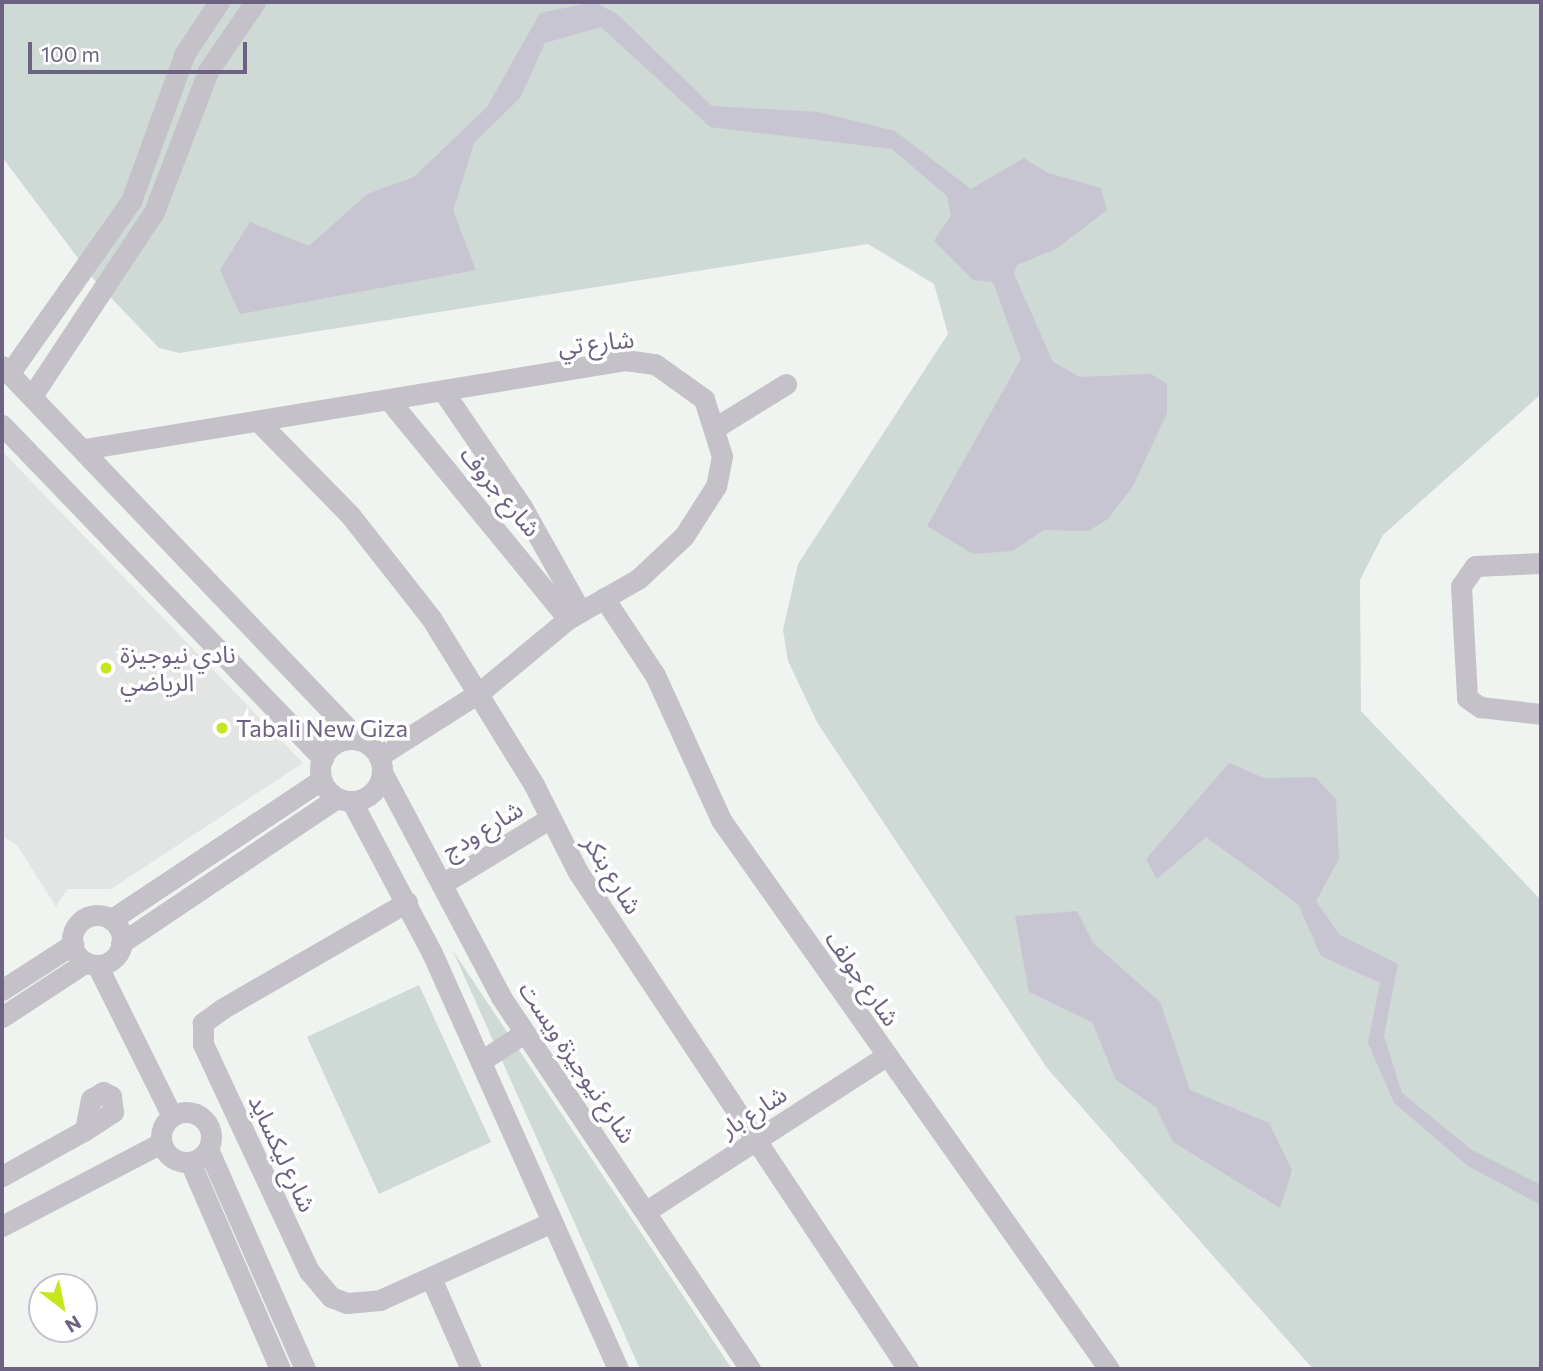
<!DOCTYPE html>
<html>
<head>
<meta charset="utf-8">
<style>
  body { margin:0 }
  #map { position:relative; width:1543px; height:1371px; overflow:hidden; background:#f0f4f0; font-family:Commissioner,"Noto Sans Arabic",sans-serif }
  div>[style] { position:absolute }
  .built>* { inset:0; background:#e2e5e3 }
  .green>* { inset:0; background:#cfd9d5 }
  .water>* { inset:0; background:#c7c5d1 }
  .minor>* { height:21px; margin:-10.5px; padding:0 10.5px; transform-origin:10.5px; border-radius:10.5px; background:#c4c1c8 }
  .minor>.ring { margin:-10.5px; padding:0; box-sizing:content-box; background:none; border:21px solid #c4c1c8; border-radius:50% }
  .dots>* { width:19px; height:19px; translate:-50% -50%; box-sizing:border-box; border:4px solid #fff; border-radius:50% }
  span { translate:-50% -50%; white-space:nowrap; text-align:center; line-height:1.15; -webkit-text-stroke:7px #fff; paint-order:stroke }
  .street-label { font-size:24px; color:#6e6282 }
  .poi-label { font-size:24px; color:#6e6282 }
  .left { translate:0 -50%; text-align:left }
  .frame { position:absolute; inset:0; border:4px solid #6e6282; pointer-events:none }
  .north { position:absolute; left:28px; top:1273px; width:70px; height:70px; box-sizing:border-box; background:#fff; border:2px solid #c5c0cd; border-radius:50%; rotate:148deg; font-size:19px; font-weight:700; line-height:28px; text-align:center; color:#6e6282 }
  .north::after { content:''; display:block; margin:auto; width:24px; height:32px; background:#c5e71d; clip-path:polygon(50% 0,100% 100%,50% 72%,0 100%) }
  .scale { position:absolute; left:28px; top:42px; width:219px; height:32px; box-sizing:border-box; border:4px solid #6e6282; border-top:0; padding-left:9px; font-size:21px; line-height:24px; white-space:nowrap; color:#6e6282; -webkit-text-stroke:5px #fff; paint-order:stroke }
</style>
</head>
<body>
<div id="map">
  <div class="built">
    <i style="clip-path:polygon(2px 451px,303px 763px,111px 889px,67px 889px,56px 907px,17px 845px,2px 836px)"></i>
  </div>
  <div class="green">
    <i style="clip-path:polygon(2px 2px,1541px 2px,1541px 394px,1383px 535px,1360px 580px,1361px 711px,1541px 900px,1541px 1369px,1313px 1369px,1047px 1068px,818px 724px,788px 661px,783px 630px,798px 564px,948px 334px,934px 284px,868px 244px,179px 353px,159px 348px,96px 282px,2px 157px)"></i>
    <i style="clip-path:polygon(453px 951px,732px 1369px,640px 1369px)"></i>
    <i style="clip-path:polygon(419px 985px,491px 1142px,379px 1194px,307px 1037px)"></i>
  </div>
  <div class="water">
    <i style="clip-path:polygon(594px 2px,617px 14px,712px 106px,818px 112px,895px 131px,971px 189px,1024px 158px,1048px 173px,1101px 188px,1107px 210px,1056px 249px,1017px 265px,1014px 274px,1053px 362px,1080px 377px,1151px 374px,1167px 384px,1167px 413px,1133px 486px,1108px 519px,1088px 531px,1044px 530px,1012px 551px,973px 554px,927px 526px,1021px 359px,993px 282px,973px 280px,934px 241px,951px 215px,947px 196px,892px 149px,710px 127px,601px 27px,545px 43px,520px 98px,474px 143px,453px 211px,476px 270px,240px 314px,220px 270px,250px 222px,309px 246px,367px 194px,414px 177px,487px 107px,540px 13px)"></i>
    <i style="clip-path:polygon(1229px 763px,1264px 778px,1315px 777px,1336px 799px,1339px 859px,1316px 901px,1340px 935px,1398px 964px,1384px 1036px,1402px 1093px,1472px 1150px,1541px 1185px,1541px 1205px,1468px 1166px,1394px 1103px,1368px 1043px,1380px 983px,1321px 956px,1298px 904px,1206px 837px,1157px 879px,1146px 859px)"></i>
    <i style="clip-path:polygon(1077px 911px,1093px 943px,1160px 1002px,1190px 1090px,1269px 1123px,1292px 1170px,1280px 1208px,1173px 1142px,1156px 1107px,1116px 1080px,1092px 1022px,1029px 992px,1015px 916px)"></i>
  </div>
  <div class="minor">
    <i style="left:2px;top:366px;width:517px;rotate:46.33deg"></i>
    <i style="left:9px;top:374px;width:212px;rotate:-54.8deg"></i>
    <i style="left:131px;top:201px;width:158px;rotate:-70deg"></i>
    <i style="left:185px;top:53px;width:61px;rotate:-56.3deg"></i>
    <i style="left:443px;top:391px;width:140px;rotate:55.7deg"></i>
    <i style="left:522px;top:507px;width:120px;rotate:60.7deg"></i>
    <i style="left:32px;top:396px;width:221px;rotate:-56.5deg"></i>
    <i style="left:154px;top:212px;width:151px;rotate:-69deg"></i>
    <i style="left:208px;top:71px;width:83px;rotate:-55.7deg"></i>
    <i style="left:389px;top:400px;width:283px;rotate:50.7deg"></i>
    <i style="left:258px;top:421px;width:132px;rotate:45.6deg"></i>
    <i style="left:350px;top:515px;width:131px;rotate:51.8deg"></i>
    <i style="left:431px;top:618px;width:196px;rotate:58.3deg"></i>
    <i style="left:534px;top:785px;width:97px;rotate:63.2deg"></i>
    <i style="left:578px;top:872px;width:597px;rotate:56.42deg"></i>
    <i style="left:2px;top:425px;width:463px;rotate:46.1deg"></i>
    <i style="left:718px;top:426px;width:80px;rotate:-31.7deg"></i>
    <i style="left:84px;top:449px;width:548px;rotate:-9.34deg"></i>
    <i style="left:625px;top:360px;width:30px;rotate:8deg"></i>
    <i style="left:655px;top:364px;width:60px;rotate:35.5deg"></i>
    <i style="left:704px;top:399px;width:60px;rotate:72.5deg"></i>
    <i style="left:722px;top:456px;width:31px;rotate:101deg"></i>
    <i style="left:716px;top:486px;width:59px;rotate:122.6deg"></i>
    <i style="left:684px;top:536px;width:63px;rotate:136.9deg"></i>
    <i style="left:638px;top:579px;width:81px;rotate:150.3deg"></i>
    <i style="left:568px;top:619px;width:114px;rotate:140.3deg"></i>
    <i style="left:480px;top:692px;width:120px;rotate:147.6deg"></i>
    <i style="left:1541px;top:563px;width:66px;rotate:177.4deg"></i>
    <i style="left:1475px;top:566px;width:24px;rotate:125deg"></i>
    <i style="left:1461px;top:586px;width:112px;rotate:86.9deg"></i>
    <i style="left:1467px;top:698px;width:16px;rotate:35deg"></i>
    <i style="left:1480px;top:707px;width:61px;rotate:6.5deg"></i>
    <i style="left:604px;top:598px;width:92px;rotate:56.5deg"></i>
    <i style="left:655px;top:675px;width:159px;rotate:65.5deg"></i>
    <i style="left:721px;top:820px;width:672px;rotate:54.75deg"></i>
    <i class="ring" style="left:320px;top:739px;width:41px;height:41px"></i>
    <i style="left:382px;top:772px;width:255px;rotate:62.1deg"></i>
    <i style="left:501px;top:997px;width:448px;rotate:56.2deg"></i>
    <i style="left:352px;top:802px;width:171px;rotate:62.1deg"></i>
    <i style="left:432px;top:953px;width:456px;rotate:65.9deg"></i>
    <i style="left:442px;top:884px;width:125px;rotate:-31.3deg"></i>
    <i style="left:407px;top:902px;width:214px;rotate:150deg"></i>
    <i style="left:222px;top:1009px;width:24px;rotate:144deg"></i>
    <i style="left:203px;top:1023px;width:21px;rotate:90deg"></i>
    <i style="left:203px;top:1044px;width:251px;rotate:65deg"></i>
    <i style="left:309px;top:1271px;width:34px;rotate:50deg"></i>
    <i style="left:331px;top:1297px;width:17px;rotate:21deg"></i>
    <i style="left:347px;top:1303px;width:33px;rotate:-5deg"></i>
    <i style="left:380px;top:1300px;width:189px;rotate:-24.4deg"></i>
    <i class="ring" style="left:72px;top:915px;width:29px;height:29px"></i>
    <i style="left:112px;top:919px;width:251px;rotate:-33.6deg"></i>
    <i style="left:121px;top:943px;width:260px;rotate:-33.9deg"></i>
    <i style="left:97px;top:965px;width:169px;rotate:63.6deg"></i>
    <i style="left:2px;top:990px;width:85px;rotate:-32.9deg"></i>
    <i style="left:2px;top:1017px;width:100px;rotate:-33.2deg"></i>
    <i style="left:481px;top:1061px;width:51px;rotate:-33.1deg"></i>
    <i style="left:103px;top:1092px;width:9px;rotate:27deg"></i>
    <i style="left:111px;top:1096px;width:16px;rotate:83deg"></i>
    <i style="left:113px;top:1112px;width:33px;rotate:147deg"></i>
    <i style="left:85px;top:1130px;width:32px;rotate:-79deg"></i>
    <i style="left:91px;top:1099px;width:14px;rotate:-30deg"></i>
    <i class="ring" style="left:161px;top:1112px;width:29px;height:29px"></i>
    <i style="left:208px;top:1149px;width:240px;rotate:66.2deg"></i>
    <i style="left:190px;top:1162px;width:226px;rotate:66.5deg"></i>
    <i style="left:2px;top:1176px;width:95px;rotate:-29deg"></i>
    <i style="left:648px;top:1210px;width:283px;rotate:-32.9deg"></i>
    <i style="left:2px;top:1226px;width:179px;rotate:-27.6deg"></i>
    <i style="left:431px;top:1278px;width:99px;rotate:66.3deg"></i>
  </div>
  <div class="dots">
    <i style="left:106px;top:668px;background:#c5e71d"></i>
    <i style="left:222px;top:728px;background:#c5e71d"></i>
  </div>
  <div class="street-label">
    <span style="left:596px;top:342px;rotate:-6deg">شارع تي</span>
    <span style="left:501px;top:491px;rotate:50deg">شارع جروف</span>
    <span style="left:482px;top:829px;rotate:-31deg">شارع ودج</span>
    <span style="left:613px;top:874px;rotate:58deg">شارع بنكر</span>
    <span style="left:863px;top:978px;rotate:55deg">شارع جولف</span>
    <span style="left:578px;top:1062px;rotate:56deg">شارع نيوجيزة ويست</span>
    <span style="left:753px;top:1111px;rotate:-33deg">شارع بار</span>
    <span style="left:283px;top:1153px;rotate:65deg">شارع ليكسايد</span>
  </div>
  <div class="poi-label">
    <span class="left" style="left:120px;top:668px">نادي نيوجيزة<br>الرياضي</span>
    <span class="left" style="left:236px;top:728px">Tabali New Giza</span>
  </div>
  <div class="frame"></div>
  <div class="north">N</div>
  <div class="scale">100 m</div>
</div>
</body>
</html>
